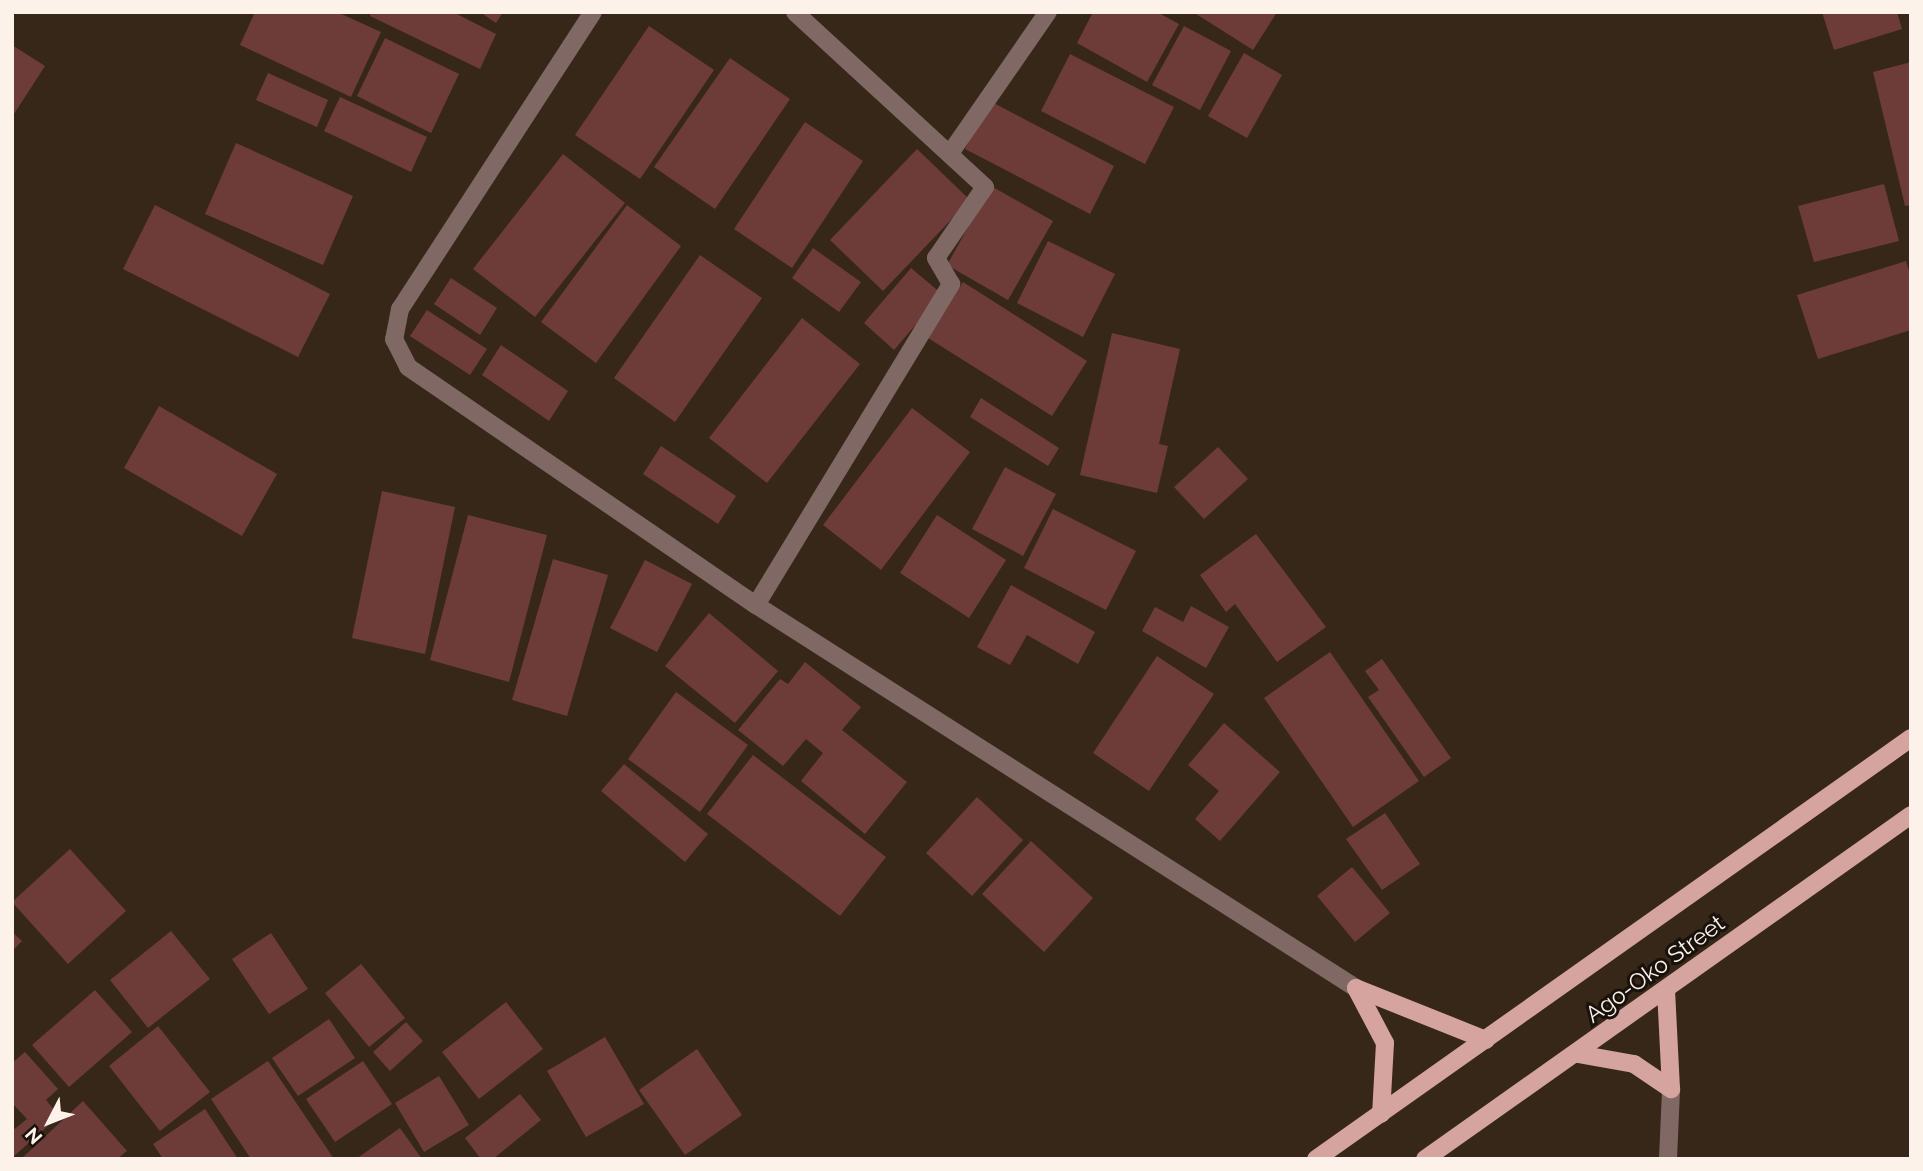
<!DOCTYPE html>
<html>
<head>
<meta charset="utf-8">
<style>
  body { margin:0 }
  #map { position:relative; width:1923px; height:1171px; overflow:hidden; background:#372719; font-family:Raleway,sans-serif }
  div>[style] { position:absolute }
  .building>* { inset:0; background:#6d3c38 }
  .minor>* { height:18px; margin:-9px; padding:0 9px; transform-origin:9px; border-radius:9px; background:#806865 }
  .major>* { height:18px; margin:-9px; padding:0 9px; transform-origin:9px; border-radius:9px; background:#d5a49e }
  span { translate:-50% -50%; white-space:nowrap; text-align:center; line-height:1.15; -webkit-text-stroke:6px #19120c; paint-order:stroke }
  .street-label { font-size:23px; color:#fcf2e9 }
  .frame { position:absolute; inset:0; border:14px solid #fcf2e9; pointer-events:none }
  .north { position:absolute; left:14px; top:1087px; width:70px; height:70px; -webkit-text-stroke:5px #19120c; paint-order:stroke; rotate:228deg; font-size:19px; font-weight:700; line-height:28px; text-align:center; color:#fcf2e9 }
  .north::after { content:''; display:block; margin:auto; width:24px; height:32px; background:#fcf2e9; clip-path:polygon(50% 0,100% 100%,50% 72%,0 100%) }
</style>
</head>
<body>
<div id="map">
  <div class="building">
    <i style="clip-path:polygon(255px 12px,337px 12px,381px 32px,351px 97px,240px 45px)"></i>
    <i style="clip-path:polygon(371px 12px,453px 12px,496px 34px,480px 69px,370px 16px)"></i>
    <i style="clip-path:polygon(480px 12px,503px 12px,496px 23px)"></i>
    <i style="clip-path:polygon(1093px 12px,1157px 12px,1179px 24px,1147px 82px,1077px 43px)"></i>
    <i style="clip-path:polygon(1193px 12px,1277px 12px,1253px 50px)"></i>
    <i style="clip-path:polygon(1822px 12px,1897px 12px,1902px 29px,1834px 50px)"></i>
    <i style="clip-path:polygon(649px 26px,714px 70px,640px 179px,575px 135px)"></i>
    <i style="clip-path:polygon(1184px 26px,1231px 51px,1200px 110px,1152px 85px)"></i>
    <i style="clip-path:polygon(385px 38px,459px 74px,431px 133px,357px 96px)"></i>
    <i style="clip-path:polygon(12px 45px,45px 66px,12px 117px)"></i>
    <i style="clip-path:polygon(1244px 53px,1282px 75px,1247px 138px,1208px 116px)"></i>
    <i style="clip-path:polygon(1070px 54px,1174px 107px,1145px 164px,1041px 111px)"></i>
    <i style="clip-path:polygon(730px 58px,790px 99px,715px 209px,654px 167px)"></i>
    <i style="clip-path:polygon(1911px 62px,1911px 205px,1905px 206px,1873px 72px)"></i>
    <i style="clip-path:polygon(268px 73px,328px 100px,317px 127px,256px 100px)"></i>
    <i style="clip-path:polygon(340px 97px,427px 137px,411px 172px,324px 131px)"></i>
    <i style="clip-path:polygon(990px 101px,1114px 166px,1090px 214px,965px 149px)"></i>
    <i style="clip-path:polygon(805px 122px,863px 161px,792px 268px,734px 229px)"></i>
    <i style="clip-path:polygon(236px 143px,353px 196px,323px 265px,205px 214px)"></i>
    <i style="clip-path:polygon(917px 149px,970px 200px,883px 291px,830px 240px)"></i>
    <i style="clip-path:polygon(563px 154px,625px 203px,535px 317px,473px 269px)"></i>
    <i style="clip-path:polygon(1884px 184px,1899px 241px,1814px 262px,1798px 206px)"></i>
    <i style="clip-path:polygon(991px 186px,1053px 221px,1008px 300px,947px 265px)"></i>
    <i style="clip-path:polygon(155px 205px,330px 294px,298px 357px,123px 269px)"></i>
    <i style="clip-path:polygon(627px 205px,681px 246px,596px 363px,541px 322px)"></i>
    <i style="clip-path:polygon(1048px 241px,1115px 274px,1083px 337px,1017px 303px)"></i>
    <i style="clip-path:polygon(813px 248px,861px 282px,839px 312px,792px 278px)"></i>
    <i style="clip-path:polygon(700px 255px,762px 298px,675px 422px,614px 378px)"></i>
    <i style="clip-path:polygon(1906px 261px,1911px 277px,1911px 330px,1818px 359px,1797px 295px)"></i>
    <i style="clip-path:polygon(911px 268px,942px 294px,894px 350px,864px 323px)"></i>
    <i style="clip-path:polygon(451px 278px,497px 308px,480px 335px,434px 304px)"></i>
    <i style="clip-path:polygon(963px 282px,1087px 361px,1052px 416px,928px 338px)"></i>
    <i style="clip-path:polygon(427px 310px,487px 349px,470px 375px,410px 336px)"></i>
    <i style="clip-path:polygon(802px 318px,860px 364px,767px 483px,709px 438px)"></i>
    <i style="clip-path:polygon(1112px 333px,1180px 349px,1159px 444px,1168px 446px,1157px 493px,1080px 475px)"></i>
    <i style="clip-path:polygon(501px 345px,568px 391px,549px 421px,482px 375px)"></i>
    <i style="clip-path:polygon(981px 398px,1059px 448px,1048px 466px,970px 417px)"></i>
    <i style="clip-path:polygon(159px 406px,277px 474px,242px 536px,124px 468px)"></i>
    <i style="clip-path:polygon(912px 408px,970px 452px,881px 570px,823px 525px)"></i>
    <i style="clip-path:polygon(661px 446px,736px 496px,718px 524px,643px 474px)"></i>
    <i style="clip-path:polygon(1218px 447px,1248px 479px,1204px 519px,1174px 487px)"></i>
    <i style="clip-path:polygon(1005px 467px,1056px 494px,1023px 556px,972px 529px)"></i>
    <i style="clip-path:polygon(382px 491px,455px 507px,425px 654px,352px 638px)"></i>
    <i style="clip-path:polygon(1053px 509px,1136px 551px,1106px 610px,1024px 568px)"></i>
    <i style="clip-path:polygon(468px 515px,547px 535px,509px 682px,430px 660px)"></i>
    <i style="clip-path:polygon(937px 515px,1006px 560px,969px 618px,900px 573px)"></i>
    <i style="clip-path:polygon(1256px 534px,1326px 627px,1277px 662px,1235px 604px,1226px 612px,1200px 575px)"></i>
    <i style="clip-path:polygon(553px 559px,608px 575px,567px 716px,512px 700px)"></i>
    <i style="clip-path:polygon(645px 560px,692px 584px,657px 652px,610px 628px)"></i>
    <i style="clip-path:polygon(1011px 585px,1095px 632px,1078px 664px,1027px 635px,1010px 665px,977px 647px)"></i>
    <i style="clip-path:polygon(1191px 606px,1229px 627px,1206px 668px,1142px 631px,1155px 607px,1183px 622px)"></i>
    <i style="clip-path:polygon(709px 613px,778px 671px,735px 723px,665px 666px)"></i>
    <i style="clip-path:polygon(1330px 652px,1419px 781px,1353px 827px,1264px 698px)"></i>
    <i style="clip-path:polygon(1157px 656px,1214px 694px,1149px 791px,1093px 753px)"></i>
    <i style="clip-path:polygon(1382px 659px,1451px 758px,1424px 777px,1368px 697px,1379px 690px,1365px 671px)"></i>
    <i style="clip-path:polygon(805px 662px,861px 707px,842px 730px,907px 782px,865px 834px,801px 781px,823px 753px,806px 739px,783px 766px,738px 730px,780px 679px,788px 684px)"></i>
    <i style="clip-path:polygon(676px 692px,748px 745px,700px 812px,628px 759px)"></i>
    <i style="clip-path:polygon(1224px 723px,1280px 772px,1220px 841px,1195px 819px,1219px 791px,1188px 765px)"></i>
    <i style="clip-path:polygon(753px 755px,886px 857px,840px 916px,707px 814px)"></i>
    <i style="clip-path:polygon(624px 764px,708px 834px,685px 862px,601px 791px)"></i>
    <i style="clip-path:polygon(977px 797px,1023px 840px,972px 896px,926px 853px)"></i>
    <i style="clip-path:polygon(1385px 813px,1420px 864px,1382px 890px,1346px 839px)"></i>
    <i style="clip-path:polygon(1031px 841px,1093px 898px,1044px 952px,982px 894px)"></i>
    <i style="clip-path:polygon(70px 849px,126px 911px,68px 964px,12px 902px)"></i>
    <i style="clip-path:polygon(1352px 867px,1390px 913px,1355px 942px,1317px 896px)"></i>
    <i style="clip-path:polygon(171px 931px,210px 979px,148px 1028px,110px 980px)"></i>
    <i style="clip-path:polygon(12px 932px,22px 941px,12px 951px)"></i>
    <i style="clip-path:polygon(271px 933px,308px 989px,269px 1014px,232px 959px)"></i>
    <i style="clip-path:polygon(361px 964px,405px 1018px,369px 1047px,325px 993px)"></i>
    <i style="clip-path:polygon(95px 990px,132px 1032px,69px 1087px,32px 1045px)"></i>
    <i style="clip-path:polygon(506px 1002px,543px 1049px,479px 1099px,442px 1052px)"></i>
    <i style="clip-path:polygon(329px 1019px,355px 1058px,298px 1096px,272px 1058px)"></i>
    <i style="clip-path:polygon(406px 1022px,423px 1041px,390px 1071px,373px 1052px)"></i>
    <i style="clip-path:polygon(158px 1026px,210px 1092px,160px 1131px,109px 1066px)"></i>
    <i style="clip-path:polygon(605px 1037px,644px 1104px,586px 1137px,547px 1071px)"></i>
    <i style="clip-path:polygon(697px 1049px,742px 1115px,685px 1155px,639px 1090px)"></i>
    <i style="clip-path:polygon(25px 1052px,58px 1089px,46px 1100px,59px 1116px,12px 1158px,12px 1131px,27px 1119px,12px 1103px,12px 1063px)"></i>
    <i style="clip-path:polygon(268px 1061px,334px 1159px,251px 1159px,211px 1099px)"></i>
    <i style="clip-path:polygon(363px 1061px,392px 1104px,335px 1142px,306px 1099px)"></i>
    <i style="clip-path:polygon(439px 1076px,469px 1125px,424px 1152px,395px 1103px)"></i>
    <i style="clip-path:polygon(520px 1094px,541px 1120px,493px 1159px,481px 1159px,465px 1138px)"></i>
    <i style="clip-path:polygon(83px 1101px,127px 1151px,117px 1159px,21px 1159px)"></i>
    <i style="clip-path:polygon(205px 1109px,238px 1159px,163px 1159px,153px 1144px)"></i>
    <i style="clip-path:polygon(400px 1128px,422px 1159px,356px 1159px)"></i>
  </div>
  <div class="minor">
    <i style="left:593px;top:12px;width:354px;rotate:123deg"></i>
    <i style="left:400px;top:309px;width:31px;rotate:101deg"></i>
    <i style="left:394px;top:339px;width:31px;rotate:63deg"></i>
    <i style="left:408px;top:367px;width:422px;rotate:34.4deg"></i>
    <i style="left:756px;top:605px;width:712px;rotate:32.55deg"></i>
    <i style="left:951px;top:152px;width:170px;rotate:-55.3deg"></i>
    <i style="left:756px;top:605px;width:376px;rotate:-58.7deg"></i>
    <i style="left:951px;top:284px;width:30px;rotate:-120deg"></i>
    <i style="left:936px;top:258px;width:86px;rotate:-55.4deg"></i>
    <i style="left:985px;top:187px;width:258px;rotate:-137.4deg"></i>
    <i style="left:1668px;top:1159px;width:70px;rotate:-87.5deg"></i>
  </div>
  <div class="major">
    <i style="left:1356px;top:988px;width:140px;rotate:21.8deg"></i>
    <i style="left:1356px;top:988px;width:62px;rotate:62.2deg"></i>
    <i style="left:1385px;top:1043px;width:71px;rotate:93.2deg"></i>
    <i style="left:1666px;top:990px;width:99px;rotate:87.1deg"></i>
    <i style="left:1578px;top:1054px;width:57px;rotate:10.1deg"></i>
    <i style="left:1634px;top:1064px;width:45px;rotate:34deg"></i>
    <i style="left:1316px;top:1159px;width:729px;rotate:-35.28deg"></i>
    <i style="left:1425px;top:1159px;width:595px;rotate:-35.29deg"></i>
  </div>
  <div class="street-label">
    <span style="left:1655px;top:969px;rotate:-36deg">Ago-Oko Street</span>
  </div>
  <div class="frame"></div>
  <div class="north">N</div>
</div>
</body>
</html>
